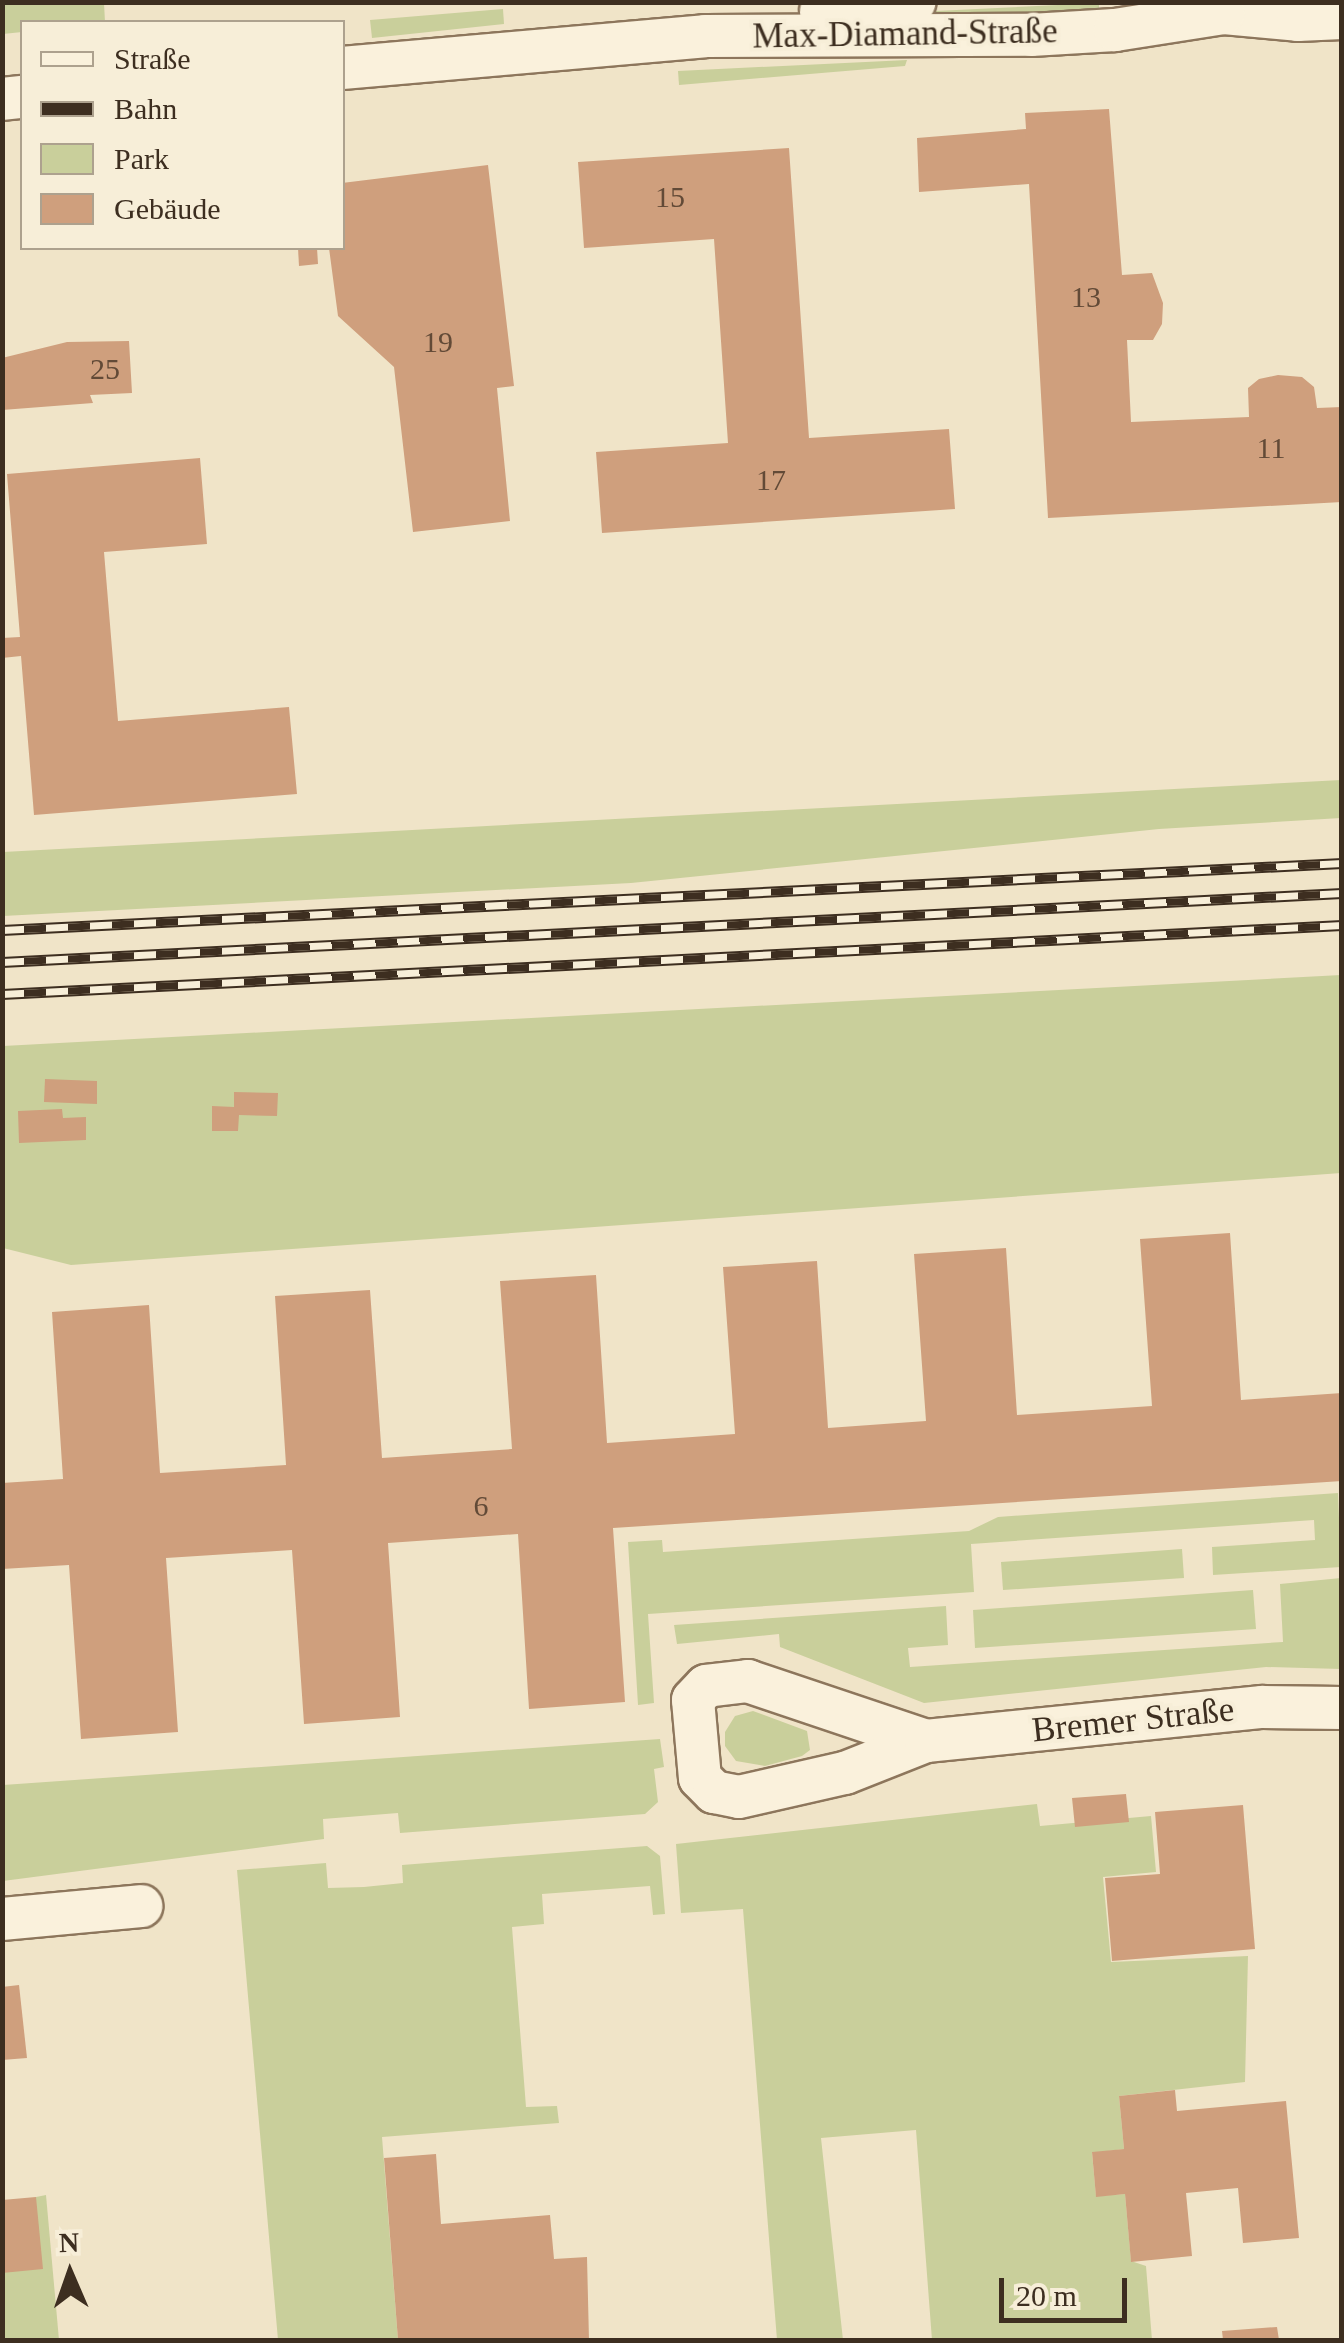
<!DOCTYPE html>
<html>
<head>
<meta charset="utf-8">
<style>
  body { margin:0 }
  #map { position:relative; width:1344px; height:2343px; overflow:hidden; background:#f0e4c8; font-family:Georgia,serif }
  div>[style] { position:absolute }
  .green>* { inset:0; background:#c9cf9b }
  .building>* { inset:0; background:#cf9f7d }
  .roads { filter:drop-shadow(2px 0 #8d765c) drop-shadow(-2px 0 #8d765c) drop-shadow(0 2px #8d765c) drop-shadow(0 -2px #8d765c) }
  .minor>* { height:42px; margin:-21px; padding:0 21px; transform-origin:21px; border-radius:21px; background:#faf1dc }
  .rail>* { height:11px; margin-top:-5.5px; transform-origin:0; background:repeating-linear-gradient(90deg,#f7eed8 0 22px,#3d2e20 0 44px); box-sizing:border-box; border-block:2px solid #3d2e20 }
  span { translate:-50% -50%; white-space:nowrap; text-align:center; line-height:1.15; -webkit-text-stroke:8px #f7eed8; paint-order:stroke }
  .number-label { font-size:30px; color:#624a37 }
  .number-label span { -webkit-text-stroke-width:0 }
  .street-label { font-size:35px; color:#3d2e20 }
  .frame { position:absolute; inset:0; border:5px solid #3d2e20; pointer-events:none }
  .legend { position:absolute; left:20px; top:20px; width:325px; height:230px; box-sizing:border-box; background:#f7eed8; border:2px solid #ada18e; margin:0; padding:12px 18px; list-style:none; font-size:30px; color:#3d2e20 }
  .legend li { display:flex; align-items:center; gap:20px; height:50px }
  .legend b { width:50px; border:2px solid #ada18e }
  .north { position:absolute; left:20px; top:2223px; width:100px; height:100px; -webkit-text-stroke:8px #f7eed8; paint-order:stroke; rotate:358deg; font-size:28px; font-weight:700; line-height:40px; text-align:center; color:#3d2e20 }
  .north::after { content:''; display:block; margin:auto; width:35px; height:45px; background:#3d2e20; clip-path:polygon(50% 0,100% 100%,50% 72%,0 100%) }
  .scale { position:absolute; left:999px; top:2278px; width:128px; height:45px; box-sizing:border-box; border:5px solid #3d2e20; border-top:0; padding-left:12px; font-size:30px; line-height:35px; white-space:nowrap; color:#3d2e20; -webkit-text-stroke:8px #f7eed8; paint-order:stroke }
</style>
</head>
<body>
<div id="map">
  <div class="green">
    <i style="clip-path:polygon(3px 2px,104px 3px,105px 22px,22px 22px,22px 32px,3px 34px)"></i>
    <i style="clip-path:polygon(1099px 3px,1099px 11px,1022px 18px,874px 14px)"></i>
    <i style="clip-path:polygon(503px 9px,504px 24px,372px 38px,370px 20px)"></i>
    <i style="clip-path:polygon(907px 60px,905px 66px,679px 85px,678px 71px)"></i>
    <i style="clip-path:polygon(1341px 780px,1341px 818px,1159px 829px,631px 883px,3px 916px,3px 852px)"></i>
    <i style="clip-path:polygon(1341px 975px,1341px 1173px,71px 1265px,3px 1248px,3px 1046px)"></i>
    <i style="clip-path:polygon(1338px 1493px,1341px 1567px,1213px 1575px,1212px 1547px,1315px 1540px,1314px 1520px,971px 1544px,974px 1592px,648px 1614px,654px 1703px,638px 1705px,628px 1542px,662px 1540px,663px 1552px,969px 1531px,998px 1517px)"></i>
    <i style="clip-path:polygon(1182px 1549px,1184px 1578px,1003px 1590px,1001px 1562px)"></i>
    <i style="clip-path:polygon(1341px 1578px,1341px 1669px,1266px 1667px,924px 1703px,780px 1647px,779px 1634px,677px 1644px,674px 1625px,946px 1606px,948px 1645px,908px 1648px,910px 1667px,1283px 1642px,1280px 1584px)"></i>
    <i style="clip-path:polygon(1253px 1590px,1256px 1629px,975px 1648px,973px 1610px)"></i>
    <i style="clip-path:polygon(753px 1711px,807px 1731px,810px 1750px,802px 1756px,765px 1766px,736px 1761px,725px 1746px,725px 1732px,735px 1716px)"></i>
    <i style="clip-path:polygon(660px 1739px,664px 1767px,654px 1769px,658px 1802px,645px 1814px,400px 1833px,398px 1813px,323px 1819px,324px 1839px,3px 1881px,3px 1785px)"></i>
    <i style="clip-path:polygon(1037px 1804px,1040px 1826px,1151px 1816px,1156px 1872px,1103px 1877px,1111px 1962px,1248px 1956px,1245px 2082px,1119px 2096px,1124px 2149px,1092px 2153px,1096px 2196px,1125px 2194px,1131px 2261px,1146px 2266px,1152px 2340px,932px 2340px,916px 2130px,821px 2138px,843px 2340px,777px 2340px,743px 1909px,681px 1913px,676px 1844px)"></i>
    <i style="clip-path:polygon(647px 1846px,660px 1856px,665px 1914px,653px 1915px,650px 1886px,542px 1894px,544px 1924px,512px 1927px,526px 2107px,557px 2106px,559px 2123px,382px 2137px,398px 2340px,278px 2340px,237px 1870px,326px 1863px,328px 1888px,364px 1887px,403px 1883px,402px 1865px)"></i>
    <i style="clip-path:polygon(46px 2195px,59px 2340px,3px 2340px,3px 2273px,36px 2197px)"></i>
  </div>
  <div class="building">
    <i style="clip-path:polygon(1109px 109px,1122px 275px,1152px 273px,1163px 303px,1162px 324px,1153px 340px,1127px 340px,1131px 422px,1249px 417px,1248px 388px,1259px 379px,1278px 375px,1302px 377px,1314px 387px,1317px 408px,1342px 407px,1342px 502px,1048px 518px,1029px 184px,919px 192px,917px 138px,1026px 129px,1025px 113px)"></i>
    <i style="clip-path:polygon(789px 148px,809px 438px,949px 429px,955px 509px,602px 533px,596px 452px,728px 443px,714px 239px,584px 248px,578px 162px)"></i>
    <i style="clip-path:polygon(488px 165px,514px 386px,497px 388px,510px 521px,413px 532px,394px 367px,338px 316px,329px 248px,342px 248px,342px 183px)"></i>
    <i style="clip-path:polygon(298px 248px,317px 248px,318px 264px,299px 266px)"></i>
    <i style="clip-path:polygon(129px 341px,132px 393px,90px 395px,93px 403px,2px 410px,2px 358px,67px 342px)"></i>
    <i style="clip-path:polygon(200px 458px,207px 544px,104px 552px,118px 721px,289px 707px,297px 794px,34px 815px,21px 656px,2px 658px,2px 638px,20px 637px,7px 474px)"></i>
    <i style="clip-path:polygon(45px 1079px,97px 1081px,97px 1104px,44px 1102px)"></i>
    <i style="clip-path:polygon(234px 1092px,278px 1093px,277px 1116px,239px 1115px,238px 1131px,212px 1131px,212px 1106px,234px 1107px)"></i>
    <i style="clip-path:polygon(62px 1109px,63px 1118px,86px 1117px,86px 1140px,19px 1143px,18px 1111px)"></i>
    <i style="clip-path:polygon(1230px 1233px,1241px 1400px,1342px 1393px,1342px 1481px,613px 1528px,625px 1702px,529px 1709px,518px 1534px,388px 1543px,400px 1717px,304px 1724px,292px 1550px,166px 1558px,178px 1732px,81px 1739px,69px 1565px,2px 1569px,2px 1483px,63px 1479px,52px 1312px,149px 1305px,160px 1473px,286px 1465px,275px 1296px,370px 1290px,382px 1458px,512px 1449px,500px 1281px,596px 1275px,607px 1443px,735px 1434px,723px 1267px,817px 1261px,828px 1428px,926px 1421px,914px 1254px,1006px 1248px,1017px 1415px,1152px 1406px,1140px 1239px)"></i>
    <i style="clip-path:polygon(1126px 1794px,1129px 1822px,1075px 1827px,1072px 1798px)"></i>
    <i style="clip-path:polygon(1243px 1805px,1255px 1949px,1112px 1961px,1105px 1878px,1160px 1874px,1155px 1812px)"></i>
    <i style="clip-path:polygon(19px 1985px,27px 2058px,2px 2060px,2px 1987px)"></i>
    <i style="clip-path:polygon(1175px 2090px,1177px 2111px,1286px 2101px,1299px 2238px,1243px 2243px,1238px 2188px,1186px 2193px,1192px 2256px,1131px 2262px,1125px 2194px,1096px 2197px,1092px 2152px,1124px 2149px,1119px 2096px)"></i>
    <i style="clip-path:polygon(436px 2154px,441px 2224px,550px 2215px,554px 2259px,587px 2257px,589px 2340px,398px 2340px,384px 2158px)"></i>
    <i style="clip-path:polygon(36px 2197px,43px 2269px,2px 2273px,2px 2200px)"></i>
    <i style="clip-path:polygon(1277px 2327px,1279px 2340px,1223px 2340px,1222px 2331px)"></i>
  </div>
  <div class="roads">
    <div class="minor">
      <i style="left:1196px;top:5px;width:29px;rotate:16deg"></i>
      <i style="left:1224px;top:13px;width:74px;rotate:5.4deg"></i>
      <i style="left:1298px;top:20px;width:44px;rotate:-2.6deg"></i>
      <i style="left:821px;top:11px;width:94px;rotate:-5.5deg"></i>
      <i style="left:342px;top:68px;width:364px;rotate:-5deg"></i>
      <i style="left:705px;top:36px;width:326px;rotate:-0.2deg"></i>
      <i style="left:1031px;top:35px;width:84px;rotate:-3.4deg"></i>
      <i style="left:1115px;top:30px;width:110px;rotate:-8.9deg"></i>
      <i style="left:2px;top:99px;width:20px;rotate:-6deg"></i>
      <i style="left:926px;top:1741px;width:188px;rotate:-161.4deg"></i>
      <i style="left:748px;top:1681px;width:42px;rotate:173.2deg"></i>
      <i style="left:706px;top:1686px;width:19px;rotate:133deg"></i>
      <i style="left:693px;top:1700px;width:78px;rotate:84.9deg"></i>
      <i style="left:700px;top:1778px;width:20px;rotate:45deg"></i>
      <i style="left:714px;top:1792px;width:25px;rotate:11deg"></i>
      <i style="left:739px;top:1797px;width:109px;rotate:-12.8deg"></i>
      <i style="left:845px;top:1773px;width:87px;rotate:-21.6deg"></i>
      <i style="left:926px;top:1741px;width:338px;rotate:-5.8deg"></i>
      <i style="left:1262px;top:1707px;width:80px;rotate:0.7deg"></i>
      <i style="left:2px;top:1919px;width:140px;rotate:-5.3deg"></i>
    </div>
  </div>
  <div class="rail">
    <i style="left:2px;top:930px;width:1342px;rotate:-2.86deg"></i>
    <i style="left:2px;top:962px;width:1342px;rotate:-2.95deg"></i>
    <i style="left:2px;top:994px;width:1342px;rotate:-2.95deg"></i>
  </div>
  <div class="number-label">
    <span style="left:670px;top:197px">15</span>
    <span style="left:1086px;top:297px">13</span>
    <span style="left:438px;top:342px">19</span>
    <span style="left:105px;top:369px">25</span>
    <span style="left:1271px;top:448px">11</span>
    <span style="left:771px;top:480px">17</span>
    <span style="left:481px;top:1506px">6</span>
  </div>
  <div class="street-label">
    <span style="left:905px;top:34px;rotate:-1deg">Max-Diamand-Straße</span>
    <span style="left:1133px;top:1720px;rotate:-6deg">Bremer Straße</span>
  </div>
  <div class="frame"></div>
  <ul class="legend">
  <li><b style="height:12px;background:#faf1dc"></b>Straße</li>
  <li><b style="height:12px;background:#3d2e20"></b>Bahn</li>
  <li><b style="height:28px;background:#c9cf9b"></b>Park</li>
  <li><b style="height:28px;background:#cf9f7d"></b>Gebäude</li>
  </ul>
  <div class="north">N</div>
  <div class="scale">20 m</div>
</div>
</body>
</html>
